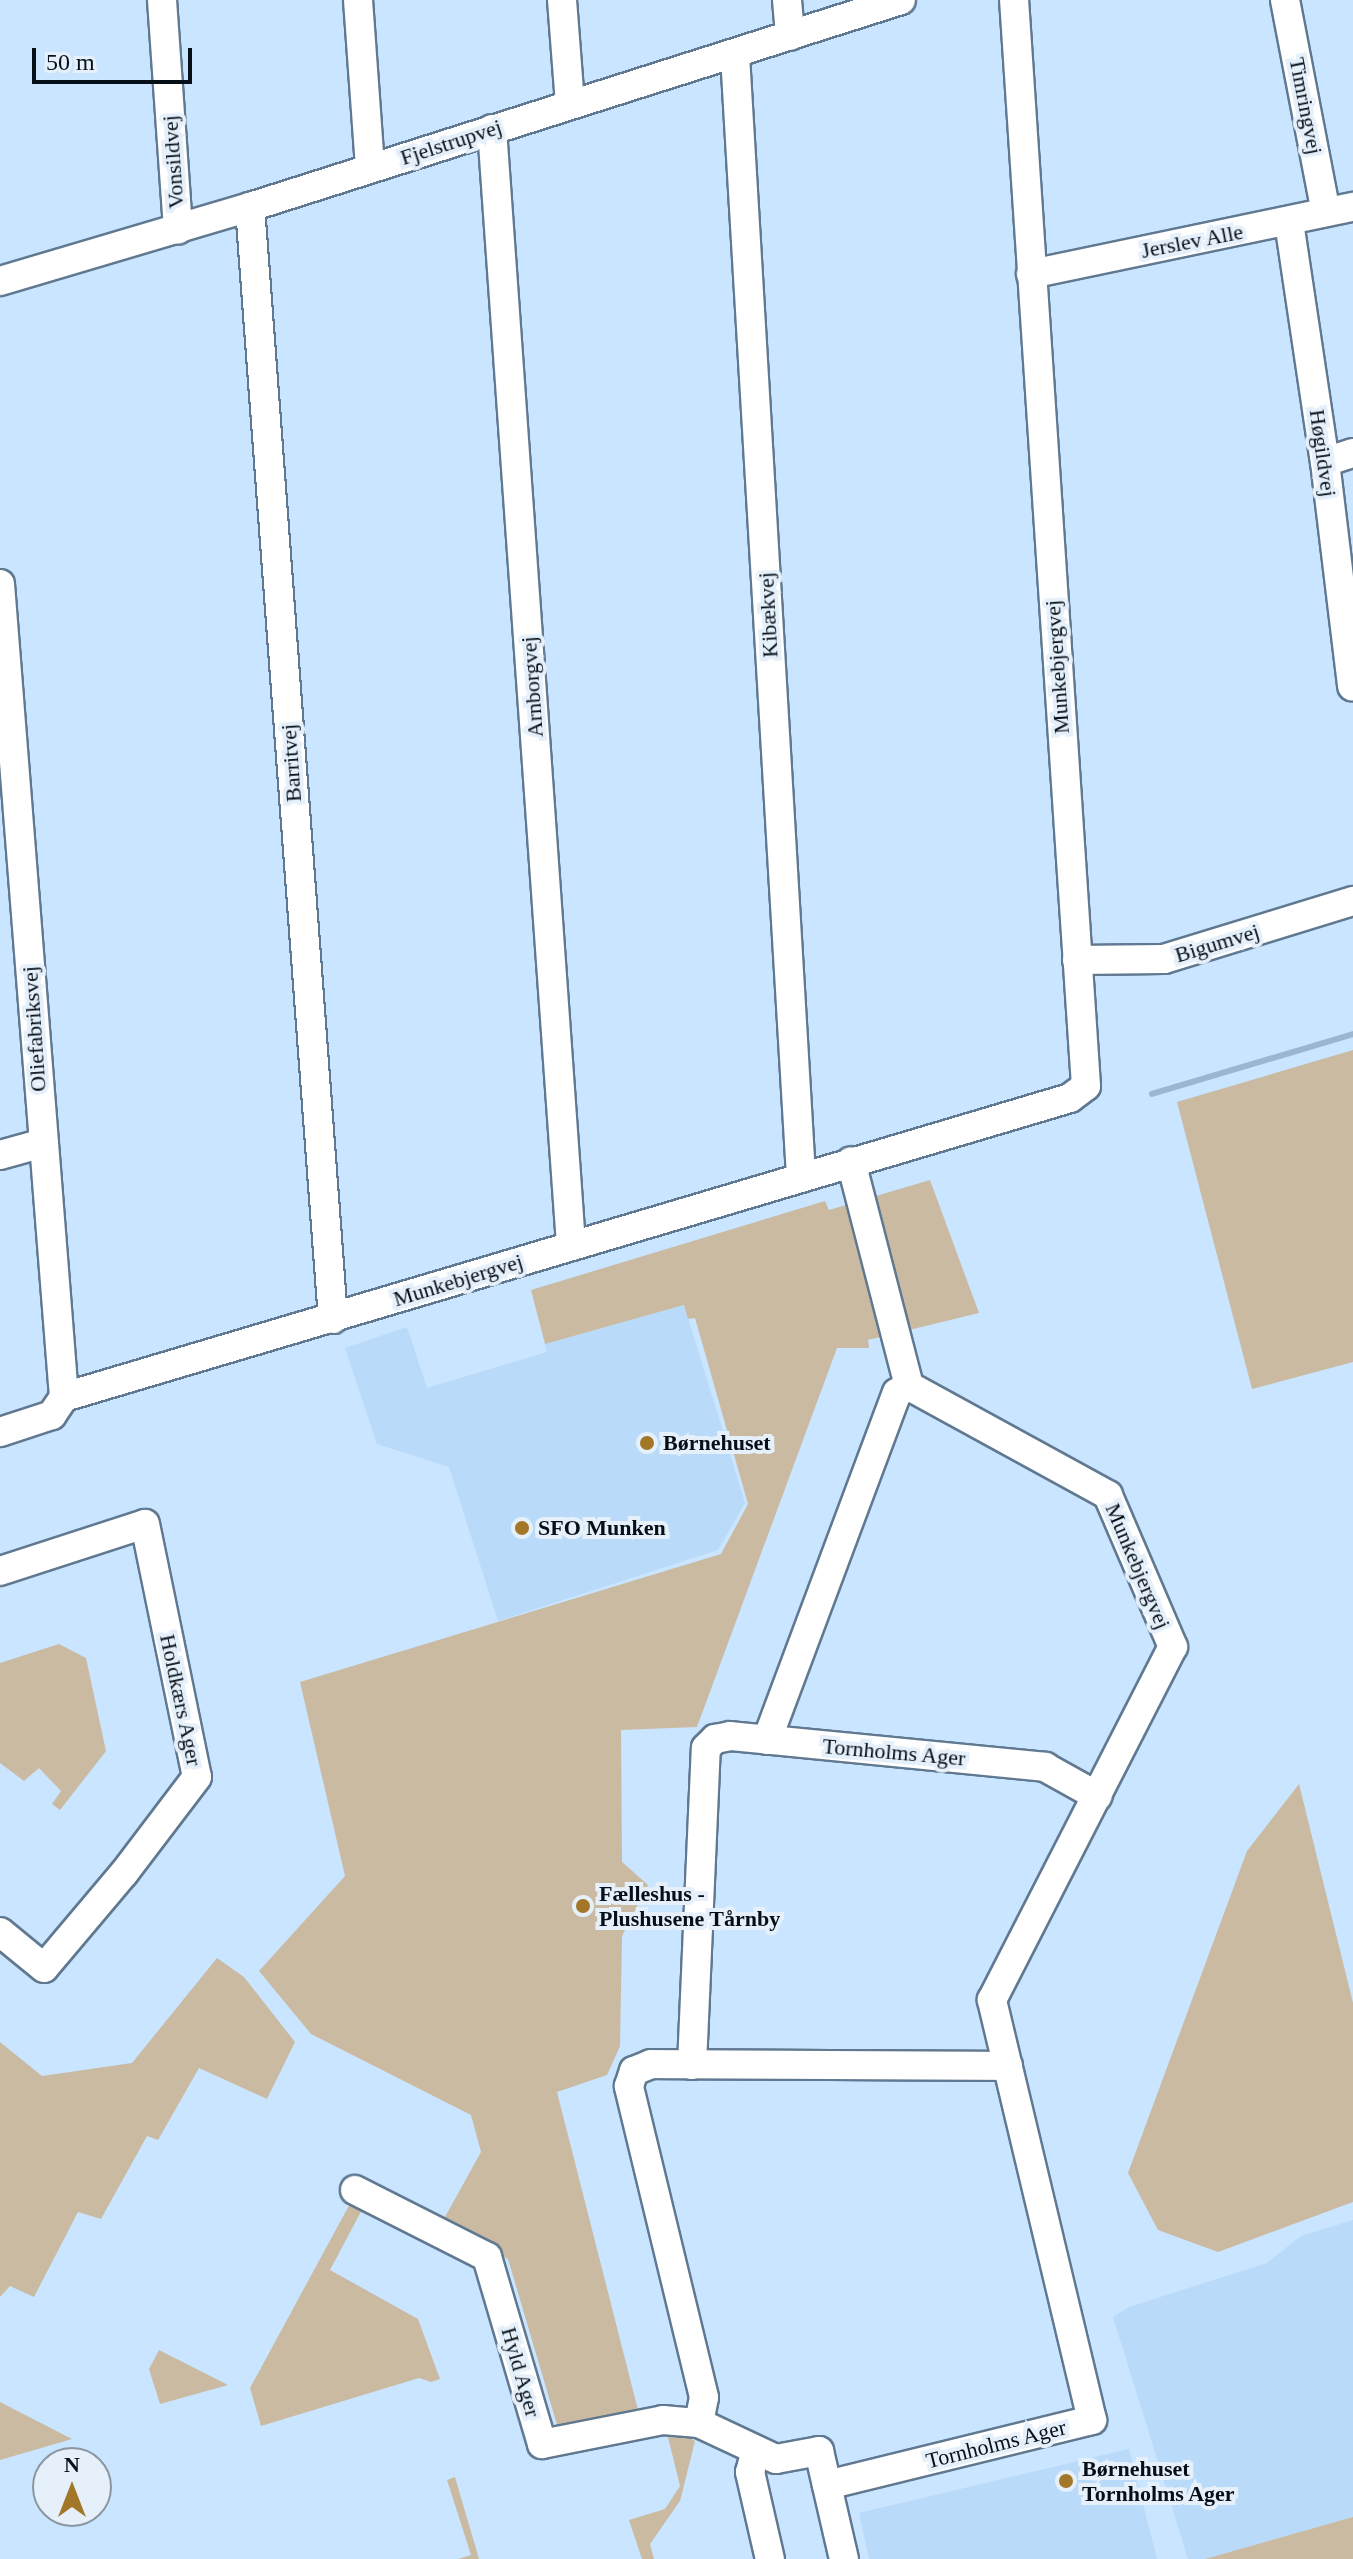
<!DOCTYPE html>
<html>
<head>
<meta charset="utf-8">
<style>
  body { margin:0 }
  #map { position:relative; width:1353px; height:2559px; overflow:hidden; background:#c9e5ff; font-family:Georgia,serif }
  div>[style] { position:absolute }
  .built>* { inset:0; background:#b9daf9 }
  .green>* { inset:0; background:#cbbaa2 }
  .stream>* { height:6px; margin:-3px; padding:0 3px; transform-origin:3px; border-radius:3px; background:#9ab7d1 }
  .roads { filter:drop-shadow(2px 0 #607990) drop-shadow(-2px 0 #607990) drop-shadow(0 2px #607990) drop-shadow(0 -2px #607990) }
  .minor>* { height:28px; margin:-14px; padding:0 14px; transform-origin:14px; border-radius:14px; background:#fff }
  .dots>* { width:22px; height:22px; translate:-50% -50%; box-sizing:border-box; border:4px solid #e5f0fa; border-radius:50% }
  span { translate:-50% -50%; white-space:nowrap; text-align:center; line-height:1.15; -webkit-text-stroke:8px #e5f0fa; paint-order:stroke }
  .street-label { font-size:22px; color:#060f18 }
  .poi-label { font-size:22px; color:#060f18; font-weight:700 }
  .left { translate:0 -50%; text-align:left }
  .north { position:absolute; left:32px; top:2447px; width:80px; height:80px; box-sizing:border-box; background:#e5f0fa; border:2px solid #8c96a0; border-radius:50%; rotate:0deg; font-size:22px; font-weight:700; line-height:32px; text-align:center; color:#060f18 }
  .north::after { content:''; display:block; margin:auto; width:28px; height:36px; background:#a37728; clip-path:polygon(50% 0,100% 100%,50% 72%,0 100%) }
  .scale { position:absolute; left:32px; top:48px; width:160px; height:36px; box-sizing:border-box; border:4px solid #060f18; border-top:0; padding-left:10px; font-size:24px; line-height:28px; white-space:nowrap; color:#060f18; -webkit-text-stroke:6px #e5f0fa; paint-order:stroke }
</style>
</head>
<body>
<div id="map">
  <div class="built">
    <i style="clip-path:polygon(684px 1305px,745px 1503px,718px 1550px,498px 1621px,449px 1467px,377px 1444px,345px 1348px,407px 1327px,427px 1388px,547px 1352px,545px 1344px)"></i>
    <i style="clip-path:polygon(1353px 2220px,1353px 2517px,1205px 2559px,1188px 2559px,1113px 2317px,1129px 2307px,1267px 2263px,1301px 2236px)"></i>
    <i style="clip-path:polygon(1129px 2449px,1157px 2559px,869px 2559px,859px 2513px)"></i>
  </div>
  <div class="green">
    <i style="clip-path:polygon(1353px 1050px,1353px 1362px,1252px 1389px,1177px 1102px)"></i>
    <i style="clip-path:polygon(930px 1180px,979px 1313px,868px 1340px,869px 1348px,837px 1348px,697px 1727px,621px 1730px,622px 1862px,648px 1885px,622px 1936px,620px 2046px,607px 2075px,557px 2092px,638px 2410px,558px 2428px,508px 2259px,440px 2226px,481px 2152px,471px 2115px,311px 2034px,259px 1971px,345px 1876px,300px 1682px,721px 1554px,748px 1504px,695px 1318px,688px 1319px,684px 1305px,545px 1344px,531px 1290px,825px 1201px,829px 1210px)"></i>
    <i style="clip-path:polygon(59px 1644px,86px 1658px,106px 1751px,60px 1810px,52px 1804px,61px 1791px,39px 1768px,24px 1781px,0 1763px,0 1663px)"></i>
    <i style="clip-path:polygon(1299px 1784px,1353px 2003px,1353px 2202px,1218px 2252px,1158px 2230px,1128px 2173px,1247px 1851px)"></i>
    <i style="clip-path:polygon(217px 1958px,244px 1977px,295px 2042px,267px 2099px,199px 2068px,158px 2140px,147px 2136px,101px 2219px,78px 2212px,34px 2297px,10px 2286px,0 2297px,0 2042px,42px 2076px,132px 2063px)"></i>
    <i style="clip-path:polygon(352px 2200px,364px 2206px,330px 2270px,418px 2319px,440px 2379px,431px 2382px,419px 2378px,261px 2426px,250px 2388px)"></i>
    <i style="clip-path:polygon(159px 2350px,228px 2385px,160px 2404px,149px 2369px)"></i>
    <i style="clip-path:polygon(0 2402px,72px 2439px,0 2460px)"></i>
    <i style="clip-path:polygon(667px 2433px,683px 2434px,695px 2441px,680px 2501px,650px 2544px,654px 2559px,642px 2559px,629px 2520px,665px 2509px,680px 2486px)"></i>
    <i style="clip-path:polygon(455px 2477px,479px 2559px,458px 2559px,471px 2555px,447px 2480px)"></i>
    <i style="clip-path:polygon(1353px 2517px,1353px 2559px,1205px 2559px)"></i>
  </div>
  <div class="stream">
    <i style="left:1152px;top:1094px;width:210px;rotate:-16.6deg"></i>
  </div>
  <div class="roads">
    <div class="minor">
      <i style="left:162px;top:0;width:230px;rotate:86deg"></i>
      <i style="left:358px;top:0;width:168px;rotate:85.9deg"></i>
      <i style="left:562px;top:0;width:104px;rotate:85.6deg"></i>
      <i style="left:787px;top:0;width:36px;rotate:85deg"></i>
      <i style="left:1285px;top:0;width:216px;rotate:79.1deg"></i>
      <i style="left:735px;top:55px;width:1122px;rotate:86.63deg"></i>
      <i style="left:492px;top:129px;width:1120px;rotate:85.95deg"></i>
      <i style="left:250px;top:207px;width:1115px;rotate:85.73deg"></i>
      <i style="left:1289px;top:222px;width:243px;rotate:81.5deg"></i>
      <i style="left:1325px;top:462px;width:226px;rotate:83.1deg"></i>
      <i style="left:1031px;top:274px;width:329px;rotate:-11.8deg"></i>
      <i style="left:0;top:281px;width:261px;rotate:-16.5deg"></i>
      <i style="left:250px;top:207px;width:683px;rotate:-17.64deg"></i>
      <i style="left:1325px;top:462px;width:29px;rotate:-18deg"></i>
      <i style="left:0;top:584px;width:816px;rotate:85.5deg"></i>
      <i style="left:64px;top:1397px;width:22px;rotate:124deg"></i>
      <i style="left:52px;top:1415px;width:55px;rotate:161.9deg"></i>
      <i style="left:1077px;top:960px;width:87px;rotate:-0.7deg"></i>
      <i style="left:1164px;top:959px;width:198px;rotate:-17.1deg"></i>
      <i style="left:0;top:1155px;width:45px;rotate:-15.6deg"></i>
      <i style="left:64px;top:1397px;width:1049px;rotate:-16.55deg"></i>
      <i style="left:1070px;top:1098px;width:20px;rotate:-37deg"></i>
      <i style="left:1086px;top:1086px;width:1088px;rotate:-93.79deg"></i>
      <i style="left:0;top:1571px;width:152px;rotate:-18deg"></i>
      <i style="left:145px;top:1524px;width:258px;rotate:78.4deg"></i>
      <i style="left:197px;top:1777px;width:121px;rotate:127.2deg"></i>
      <i style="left:124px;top:1873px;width:124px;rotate:130.1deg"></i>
      <i style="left:44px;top:1968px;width:57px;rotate:-140.7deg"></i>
      <i style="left:767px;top:1740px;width:371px;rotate:-69.5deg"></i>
      <i style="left:897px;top:1393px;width:14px;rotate:-30deg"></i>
      <i style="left:692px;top:2065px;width:317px;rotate:-87.5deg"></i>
      <i style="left:706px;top:1748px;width:13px;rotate:-45deg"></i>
      <i style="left:715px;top:1739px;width:15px;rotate:-11deg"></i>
      <i style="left:730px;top:1736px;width:317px;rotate:5.6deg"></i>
      <i style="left:1045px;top:1767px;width:60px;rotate:29.1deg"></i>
      <i style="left:355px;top:2190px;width:148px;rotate:26.9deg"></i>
      <i style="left:487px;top:2257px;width:195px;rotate:73.6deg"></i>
      <i style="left:542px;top:2444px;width:123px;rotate:-11.2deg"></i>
      <i style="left:663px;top:2420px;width:36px;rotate:5deg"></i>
      <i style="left:699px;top:2423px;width:85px;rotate:25.1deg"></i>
      <i style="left:776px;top:2459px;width:44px;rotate:-10.5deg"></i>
      <i style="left:819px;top:2451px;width:111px;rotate:77deg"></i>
      <i style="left:699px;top:2423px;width:26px;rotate:-79deg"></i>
      <i style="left:704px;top:2397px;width:320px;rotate:-103.6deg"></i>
      <i style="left:629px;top:2086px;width:16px;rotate:-72deg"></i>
      <i style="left:634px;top:2071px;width:18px;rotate:-22deg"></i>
      <i style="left:651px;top:2064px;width:357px;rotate:0.3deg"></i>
      <i style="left:756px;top:2450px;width:23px;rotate:105deg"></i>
      <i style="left:750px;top:2472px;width:89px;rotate:77.1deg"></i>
      <i style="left:827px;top:2485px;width:273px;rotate:-13.8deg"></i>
      <i style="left:1092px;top:2420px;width:432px;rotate:-103.4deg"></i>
      <i style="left:992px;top:2000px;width:397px;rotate:-62.9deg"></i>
      <i style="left:1173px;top:1647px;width:165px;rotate:-113.2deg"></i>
      <i style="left:1108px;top:1495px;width:227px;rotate:-151.3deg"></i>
      <i style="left:909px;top:1386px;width:232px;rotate:-104.5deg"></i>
    </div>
  </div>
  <div class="dots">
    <i style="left:647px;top:1443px;background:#a37728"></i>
    <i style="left:522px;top:1528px;background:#a37728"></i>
    <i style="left:583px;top:1906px;background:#a37728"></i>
    <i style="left:1066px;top:2481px;background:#a37728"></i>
  </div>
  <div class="street-label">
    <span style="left:1306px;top:106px;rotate:79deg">Timringvej</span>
    <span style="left:451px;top:142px;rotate:-18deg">Fjelstrupvej</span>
    <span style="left:173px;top:162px;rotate:-94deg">Vonsildvej</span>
    <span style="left:1192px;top:241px;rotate:-11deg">Jerslev Alle</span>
    <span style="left:1323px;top:453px;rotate:82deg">Høgildvej</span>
    <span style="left:768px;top:615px;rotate:-93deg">Kibækvej</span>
    <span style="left:1057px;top:667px;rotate:-94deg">Munkebjergvej</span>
    <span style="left:532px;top:687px;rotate:-94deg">Arnborgvej</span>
    <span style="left:291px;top:763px;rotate:-94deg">Barritvej</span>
    <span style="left:1217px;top:943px;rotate:-17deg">Bigumvej</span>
    <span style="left:34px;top:1029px;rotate:-94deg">Oliefabriksvej</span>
    <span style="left:458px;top:1280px;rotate:-17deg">Munkebjergvej</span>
    <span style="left:1138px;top:1566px;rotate:67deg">Munkebjergvej</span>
    <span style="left:181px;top:1700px;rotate:78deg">Holdkærs Ager</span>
    <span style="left:894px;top:1752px;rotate:5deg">Tornholms Ager</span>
    <span style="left:521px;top:2372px;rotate:74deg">Hyld Ager</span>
    <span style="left:996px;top:2444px;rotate:-14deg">Tornholms Ager</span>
  </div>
  <div class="poi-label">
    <span class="left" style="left:663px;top:1443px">Børnehuset</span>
    <span class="left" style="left:538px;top:1528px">SFO Munken</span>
    <span class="left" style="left:599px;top:1906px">Fælleshus -<br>Plushusene Tårnby</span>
    <span class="left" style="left:1082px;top:2481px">Børnehuset<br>Tornholms Ager</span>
  </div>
  <div class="north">N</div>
  <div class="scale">50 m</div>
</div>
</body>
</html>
